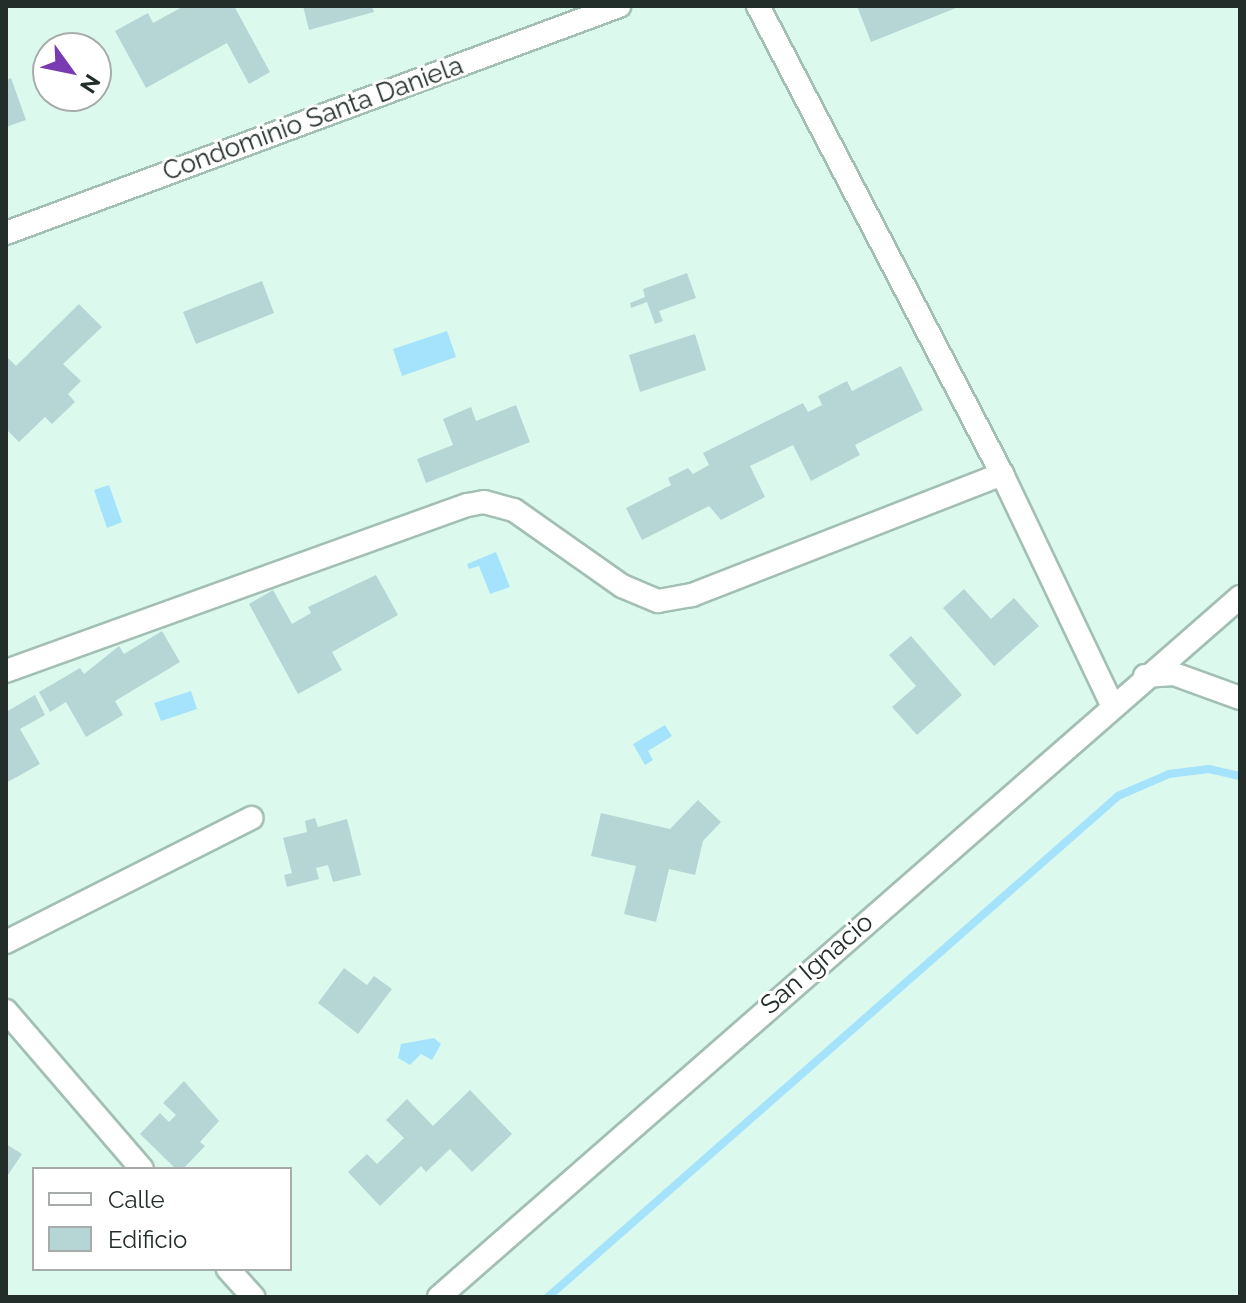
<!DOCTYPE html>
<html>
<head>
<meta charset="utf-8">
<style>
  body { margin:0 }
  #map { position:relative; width:1246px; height:1303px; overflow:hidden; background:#dcf9ee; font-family:Raleway,sans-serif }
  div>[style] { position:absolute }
  .water>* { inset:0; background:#a4e3fb }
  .stream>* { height:8px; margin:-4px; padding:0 4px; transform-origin:4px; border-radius:4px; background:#a4e3fb }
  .building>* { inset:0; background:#b6d6d6 }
  .roads { filter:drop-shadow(2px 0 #a3bfb4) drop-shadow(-2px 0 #a3bfb4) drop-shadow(0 2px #a3bfb4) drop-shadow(0 -2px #a3bfb4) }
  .minor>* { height:22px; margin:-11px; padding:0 11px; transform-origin:11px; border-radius:11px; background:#fff }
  span { translate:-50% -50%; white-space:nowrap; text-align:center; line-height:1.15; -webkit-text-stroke:6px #fff; paint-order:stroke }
  .street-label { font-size:26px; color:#232e2a }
  .frame { position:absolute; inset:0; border:8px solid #232e2a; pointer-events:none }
  .legend { position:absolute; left:32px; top:1167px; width:260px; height:104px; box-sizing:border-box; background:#fff; border:2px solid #a7abaa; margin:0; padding:10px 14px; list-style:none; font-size:24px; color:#232e2a }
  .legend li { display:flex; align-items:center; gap:16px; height:40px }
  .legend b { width:40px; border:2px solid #a7abaa }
  .north { position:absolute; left:32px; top:32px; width:80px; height:80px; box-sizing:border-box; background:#fff; border:2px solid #a7abaa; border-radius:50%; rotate:123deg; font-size:22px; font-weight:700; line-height:32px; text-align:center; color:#232e2a }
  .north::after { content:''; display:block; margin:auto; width:28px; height:36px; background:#783bb1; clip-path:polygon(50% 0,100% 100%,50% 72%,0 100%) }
</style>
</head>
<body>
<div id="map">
  <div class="water">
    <i style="clip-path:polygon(447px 331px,456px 357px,402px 376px,393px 349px)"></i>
    <i style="clip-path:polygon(109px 485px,122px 522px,107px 528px,94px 490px)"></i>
    <i style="clip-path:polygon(496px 552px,510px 587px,490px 594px,479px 566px,469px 569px,467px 564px)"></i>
    <i style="clip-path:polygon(191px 691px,197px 709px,161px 721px,154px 703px)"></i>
    <i style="clip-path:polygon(665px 725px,672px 736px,648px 751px,653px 760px,645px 765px,633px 744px)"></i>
    <i style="clip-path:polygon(434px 1038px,441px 1044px,432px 1060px,421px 1054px,410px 1065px,398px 1058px,401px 1044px)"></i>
  </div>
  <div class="stream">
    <i style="left:548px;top:1297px;width:759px;rotate:-41.31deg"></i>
    <i style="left:1118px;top:796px;width:56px;rotate:-23.3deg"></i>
    <i style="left:1169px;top:774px;width:40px;rotate:-7.1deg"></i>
    <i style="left:1209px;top:769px;width:32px;rotate:13deg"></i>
  </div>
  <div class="building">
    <i style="clip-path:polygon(184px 6px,234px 6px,270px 72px,249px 84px,227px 43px,146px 88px,115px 31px,148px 13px,153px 23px)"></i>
    <i style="clip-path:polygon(303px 6px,372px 6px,374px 12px,309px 30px)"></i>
    <i style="clip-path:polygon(857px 6px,961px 6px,871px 42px)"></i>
    <i style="clip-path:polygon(11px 78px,26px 120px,6px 127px,6px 80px)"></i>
    <i style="clip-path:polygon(687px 273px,696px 298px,659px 311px,663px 321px,655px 324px,647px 302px,631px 308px,630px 303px,645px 297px,643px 289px)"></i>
    <i style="clip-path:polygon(262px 281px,274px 313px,196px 344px,183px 312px)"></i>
    <i style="clip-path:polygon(79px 304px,102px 327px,63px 364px,81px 381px,68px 394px,75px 402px,52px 424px,45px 417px,19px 442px,6px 429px,6px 356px,16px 366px)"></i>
    <i style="clip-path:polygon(695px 334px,706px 370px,640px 392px,629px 355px)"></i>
    <i style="clip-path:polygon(901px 366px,923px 410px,855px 445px,860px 455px,811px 481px,793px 445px,750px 466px,765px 497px,721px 520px,709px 506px,642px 540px,626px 508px,671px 485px,668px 478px,688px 468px,693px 474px,709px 465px,703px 453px,803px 403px,808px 412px,822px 405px,818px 396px,847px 381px,852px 391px)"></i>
    <i style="clip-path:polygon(516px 405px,530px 442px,426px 483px,417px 459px,453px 445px,443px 419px,471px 407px,476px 421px)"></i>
    <i style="clip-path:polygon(376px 575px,398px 615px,332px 652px,342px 670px,298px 694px,249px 604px,273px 590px,292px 624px,311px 613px,308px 607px)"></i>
    <i style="clip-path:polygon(964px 589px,991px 619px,1014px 598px,1039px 626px,994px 666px,943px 608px)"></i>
    <i style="clip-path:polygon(162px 631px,180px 662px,115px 701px,123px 715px,86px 737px,66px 702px,50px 712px,39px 692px,80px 668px,84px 674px,119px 646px,124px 654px)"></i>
    <i style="clip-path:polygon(911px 636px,962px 695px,917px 735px,892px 707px,916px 686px,889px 655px)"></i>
    <i style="clip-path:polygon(35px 695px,45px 715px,20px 729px,40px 764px,6px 783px,6px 712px)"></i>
    <i style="clip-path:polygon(698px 800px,721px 822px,703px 841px,695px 875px,669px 869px,656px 922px,624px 914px,636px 866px,591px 856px,601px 813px,670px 829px)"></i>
    <i style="clip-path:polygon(315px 818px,318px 827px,347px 819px,361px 875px,333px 882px,328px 865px,316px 868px,319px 879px,287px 887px,284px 875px,292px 873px,283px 838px,307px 832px,305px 821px)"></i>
    <i style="clip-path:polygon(344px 968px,367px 985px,374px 976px,392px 989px,358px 1034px,318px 1003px)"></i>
    <i style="clip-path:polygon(184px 1081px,219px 1121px,200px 1142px,205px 1146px,183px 1169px,176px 1169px,140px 1134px,160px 1113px,169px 1122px,176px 1115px,163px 1103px)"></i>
    <i style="clip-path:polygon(470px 1090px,512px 1134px,472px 1172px,450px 1149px,426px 1172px,421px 1166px,380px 1206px,348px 1172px,367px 1154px,377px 1164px,404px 1138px,386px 1120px,407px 1099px,433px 1126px)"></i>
    <i style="clip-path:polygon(6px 1144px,22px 1154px,6px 1178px)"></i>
  </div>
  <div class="roads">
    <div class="minor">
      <i style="left:758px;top:6px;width:528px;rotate:62.46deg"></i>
      <i style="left:1002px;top:474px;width:256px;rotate:64.5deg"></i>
      <i style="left:6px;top:233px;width:654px;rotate:-20.32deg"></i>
      <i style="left:6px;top:671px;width:491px;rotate:-19.8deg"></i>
      <i style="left:468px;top:505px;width:16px;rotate:-11deg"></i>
      <i style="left:484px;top:502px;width:31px;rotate:15deg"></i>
      <i style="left:514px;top:510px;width:132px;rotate:35.1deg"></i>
      <i style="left:622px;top:586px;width:39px;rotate:23deg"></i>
      <i style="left:658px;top:601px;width:35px;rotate:-10deg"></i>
      <i style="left:692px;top:595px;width:333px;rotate:-21.3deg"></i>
      <i style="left:1145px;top:676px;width:29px;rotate:-4deg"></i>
      <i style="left:1174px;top:674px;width:70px;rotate:20deg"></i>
      <i style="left:6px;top:942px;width:275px;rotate:-26.8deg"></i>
      <i style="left:6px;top:1011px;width:208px;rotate:49.3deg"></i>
      <i style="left:228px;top:1269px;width:38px;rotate:48deg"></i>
      <i style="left:439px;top:1297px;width:1064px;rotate:-41.15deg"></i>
    </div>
  </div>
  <div class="street-label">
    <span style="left:313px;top:119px;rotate:-20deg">Condominio Santa Daniela</span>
    <span style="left:817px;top:964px;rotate:-41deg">San Ignacio</span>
  </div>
  <div class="frame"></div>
  <ul class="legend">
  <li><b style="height:10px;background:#fff"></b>Calle</li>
  <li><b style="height:22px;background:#b6d6d6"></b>Edificio</li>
  </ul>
  <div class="north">N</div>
</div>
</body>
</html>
